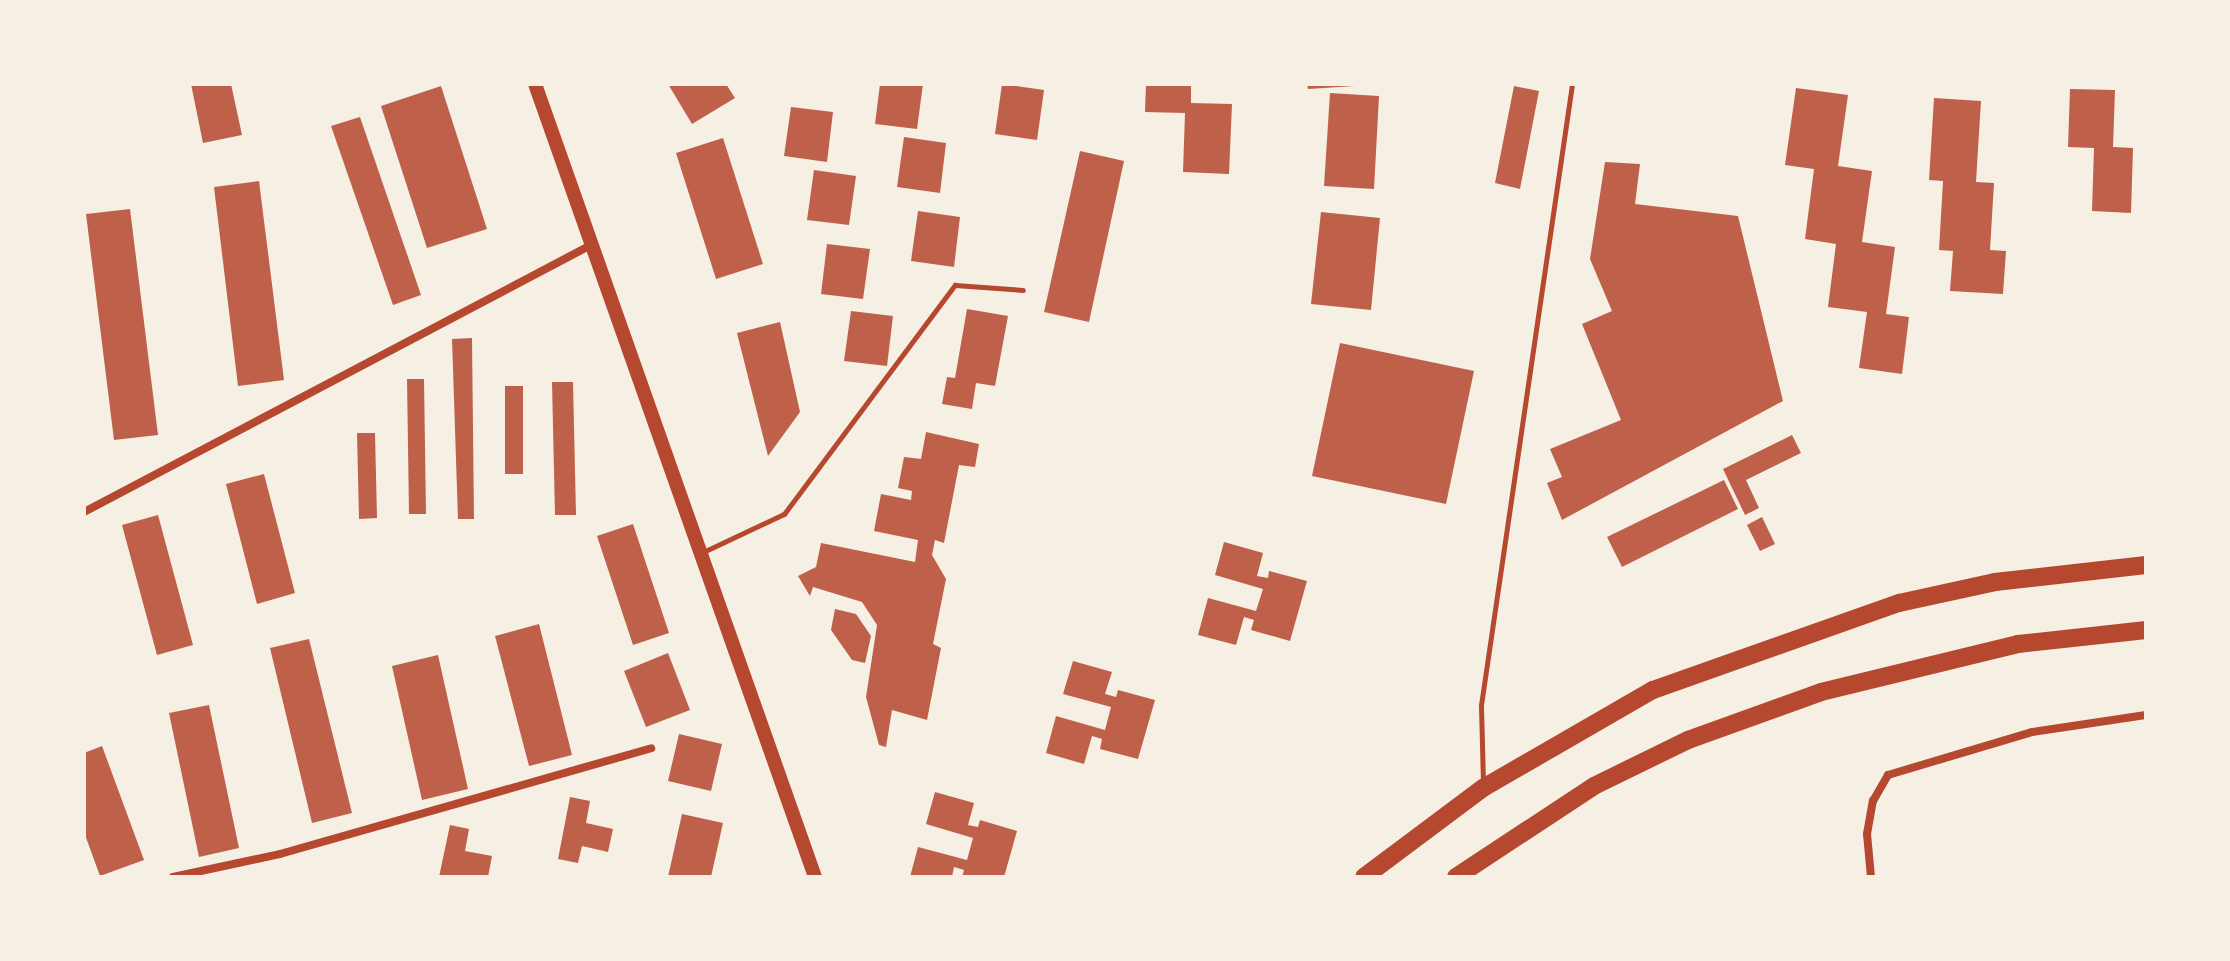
<!DOCTYPE html>
<html>
<head>
<meta charset="utf-8">
<style>
  body { margin:0 }
  #map { position:relative; width:2230px; height:961px; overflow:hidden; background:#f6efe4; font-family:Cabin,sans-serif }
  div>[style] { position:absolute }
  .building>* { inset:0; background:#bf614a }
  .service>* { height:5px; margin:-2.5px; padding:0 2.5px; transform-origin:2.5px; border-radius:2.5px; background:#b5482f }
  .minor>* { height:8px; margin:-4px; padding:0 4px; transform-origin:4px; border-radius:4px; background:#b5482f }
  .tertiary>* { height:14px; margin:-7px; padding:0 7px; transform-origin:7px; border-radius:7px; background:#b5482f }
  .primary>* { height:18px; margin:-9px; padding:0 9px; transform-origin:9px; border-radius:9px; background:#b5482f }
  span { translate:-50% -50%; white-space:nowrap; text-align:center; line-height:1.15; -webkit-text-stroke:7px #f6efe4; paint-order:stroke }
  .frame { position:absolute; inset:0; border:86px solid #f6efe4; pointer-events:none }
</style>
</head>
<body>
<div id="map">
  <div class="building">
    <i style="clip-path:polygon(191px 84px,231px 84px,242px 135px,203px 143px)"></i>
    <i style="clip-path:polygon(668px 84px,726px 84px,735px 98px,692px 124px)"></i>
    <i style="clip-path:polygon(880px 84px,923px 84px,917px 129px,875px 124px)"></i>
    <i style="clip-path:polygon(1002px 84px,1044px 90px,1037px 140px,995px 134px)"></i>
    <i style="clip-path:polygon(1146px 84px,1191px 84px,1191px 103px,1232px 104px,1229px 174px,1183px 172px,1185px 113px,1145px 112px)"></i>
    <i style="clip-path:polygon(1307px 84px,1355px 84px,1355px 86px,1308px 89px)"></i>
    <i style="clip-path:polygon(441px 86px,487px 229px,427px 248px,381px 106px)"></i>
    <i style="clip-path:polygon(1514px 86px,1539px 91px,1520px 189px,1495px 183px)"></i>
    <i style="clip-path:polygon(1796px 88px,1848px 95px,1838px 166px,1872px 171px,1862px 242px,1895px 247px,1886px 314px,1909px 317px,1902px 374px,1859px 368px,1867px 312px,1828px 307px,1836px 244px,1805px 239px,1814px 169px,1785px 165px)"></i>
    <i style="clip-path:polygon(2070px 89px,2115px 90px,2113px 147px,2133px 148px,2131px 213px,2092px 211px,2094px 148px,2068px 147px)"></i>
    <i style="clip-path:polygon(1330px 93px,1379px 96px,1374px 189px,1324px 186px)"></i>
    <i style="clip-path:polygon(1934px 98px,1981px 101px,1976px 182px,1994px 183px,1990px 250px,2006px 251px,2003px 294px,1950px 291px,1953px 251px,1939px 250px,1943px 181px,1929px 180px)"></i>
    <i style="clip-path:polygon(791px 107px,833px 112px,827px 162px,784px 156px)"></i>
    <i style="clip-path:polygon(360px 117px,421px 295px,393px 305px,331px 126px)"></i>
    <i style="clip-path:polygon(904px 137px,946px 143px,940px 193px,897px 187px)"></i>
    <i style="clip-path:polygon(723px 138px,763px 264px,716px 279px,676px 153px)"></i>
    <i style="clip-path:polygon(1080px 151px,1124px 161px,1089px 322px,1044px 312px)"></i>
    <i style="clip-path:polygon(1605px 162px,1640px 164px,1635px 204px,1738px 216px,1783px 401px,1562px 520px,1547px 483px,1562px 477px,1550px 449px,1621px 420px,1582px 324px,1612px 311px,1590px 259px)"></i>
    <i style="clip-path:polygon(814px 170px,856px 176px,849px 225px,807px 220px)"></i>
    <i style="clip-path:polygon(259px 181px,284px 380px,238px 386px,214px 187px)"></i>
    <i style="clip-path:polygon(130px 209px,158px 435px,114px 440px,86px 214px)"></i>
    <i style="clip-path:polygon(918px 211px,960px 217px,954px 267px,911px 261px)"></i>
    <i style="clip-path:polygon(1321px 212px,1380px 218px,1371px 310px,1311px 304px)"></i>
    <i style="clip-path:polygon(827px 244px,870px 249px,863px 299px,821px 294px)"></i>
    <i style="clip-path:polygon(967px 309px,1008px 316px,995px 386px,976px 383px,972px 409px,942px 404px,947px 377px,955px 378px)"></i>
    <i style="clip-path:polygon(851px 311px,893px 316px,887px 366px,844px 361px)"></i>
    <i style="clip-path:polygon(780px 322px,800px 412px,768px 456px,737px 333px)"></i>
    <i style="clip-path:polygon(472px 338px,474px 519px,458px 519px,452px 339px)"></i>
    <i style="clip-path:polygon(1340px 343px,1474px 371px,1446px 504px,1312px 476px)"></i>
    <i style="clip-path:polygon(407px 379px,424px 379px,426px 514px,409px 514px)"></i>
    <i style="clip-path:polygon(552px 382px,573px 382px,576px 515px,555px 515px)"></i>
    <i style="clip-path:polygon(505px 386px,523px 386px,523px 474px,505px 474px)"></i>
    <i style="clip-path:polygon(926px 432px,979px 444px,975px 467px,959px 465px,944px 543px,935px 540px,932px 555px,946px 579px,933px 644px,941px 648px,927px 720px,892px 710px,886px 747px,879px 745px,866px 697px,877px 625px,862px 602px,813px 587px,810px 596px,798px 576px,816px 567px,821px 543px,915px 562px,918px 540px,874px 531px,881px 494px,911px 500px,912px 491px,898px 488px,904px 457px,921px 459px)"></i>
    <i style="clip-path:polygon(357px 433px,375px 433px,377px 518px,359px 519px)"></i>
    <i style="clip-path:polygon(1792px 435px,1801px 453px,1746px 480px,1759px 508px,1745px 515px,1723px 469px)"></i>
    <i style="clip-path:polygon(264px 474px,295px 593px,257px 604px,226px 484px)"></i>
    <i style="clip-path:polygon(1724px 480px,1738px 509px,1622px 567px,1607px 537px)"></i>
    <i style="clip-path:polygon(158px 515px,193px 645px,157px 655px,122px 525px)"></i>
    <i style="clip-path:polygon(1762px 517px,1775px 544px,1760px 551px,1747px 525px)"></i>
    <i style="clip-path:polygon(633px 524px,669px 633px,633px 645px,597px 536px)"></i>
    <i style="clip-path:polygon(1224px 542px,1263px 553px,1257px 576px,1268px 578px,1269px 571px,1307px 581px,1290px 641px,1251px 630px,1254px 620px,1244px 617px,1236px 645px,1198px 635px,1208px 598px,1256px 611px,1263px 589px,1215px 575px)"></i>
    <i style="clip-path:polygon(835px 609px,856px 614px,871px 636px,865px 663px,852px 660px,831px 630px)"></i>
    <i style="clip-path:polygon(539px 624px,572px 755px,529px 766px,495px 636px)"></i>
    <i style="clip-path:polygon(309px 639px,352px 813px,312px 823px,270px 648px)"></i>
    <i style="clip-path:polygon(668px 653px,690px 710px,646px 727px,624px 671px)"></i>
    <i style="clip-path:polygon(438px 655px,468px 789px,422px 800px,392px 666px)"></i>
    <i style="clip-path:polygon(1073px 661px,1112px 672px,1105px 694px,1116px 697px,1118px 690px,1155px 700px,1138px 759px,1100px 749px,1102px 739px,1092px 736px,1084px 764px,1046px 753px,1056px 716px,1105px 730px,1111px 707px,1063px 694px)"></i>
    <i style="clip-path:polygon(209px 705px,239px 848px,199px 857px,169px 713px)"></i>
    <i style="clip-path:polygon(679px 734px,722px 744px,711px 791px,668px 781px)"></i>
    <i style="clip-path:polygon(102px 746px,144px 860px,100px 876px,84px 832px,84px 753px)"></i>
    <i style="clip-path:polygon(935px 792px,974px 803px,968px 825px,978px 827px,980px 820px,1017px 831px,1004px 877px,962px 877px,964px 870px,954px 867px,952px 877px,910px 877px,918px 847px,967px 860px,973px 838px,926px 824px)"></i>
    <i style="clip-path:polygon(570px 797px,590px 801px,586px 823px,613px 829px,608px 852px,582px 846px,578px 863px,558px 859px)"></i>
    <i style="clip-path:polygon(682px 814px,723px 823px,711px 877px,668px 877px)"></i>
    <i style="clip-path:polygon(450px 825px,469px 829px,465px 851px,492px 856px,488px 877px,439px 877px)"></i>
  </div>
  <div class="service">
    <i style="left:701px;top:553px;width:92px;rotate:-25.2deg"></i>
    <i style="left:784px;top:514px;width:286px;rotate:-53.3deg"></i>
    <i style="left:955px;top:285px;width:68px;rotate:4.2deg"></i>
    <i style="left:1483px;top:783px;width:78px;rotate:-91.5deg"></i>
    <i style="left:1481px;top:705px;width:628px;rotate:-81.66deg"></i>
  </div>
  <div class="minor">
    <i style="left:84px;top:512px;width:573px;rotate:-27.77deg"></i>
    <i style="left:173px;top:877px;width:109px;rotate:-12.1deg"></i>
    <i style="left:280px;top:854px;width:386px;rotate:-15.9deg"></i>
    <i style="left:1871px;top:877px;width:43px;rotate:-95.3deg"></i>
    <i style="left:1867px;top:834px;width:34px;rotate:-80deg"></i>
    <i style="left:1873px;top:801px;width:30px;rotate:-60deg"></i>
    <i style="left:1888px;top:775px;width:150px;rotate:-16.6deg"></i>
    <i style="left:2032px;top:732px;width:115px;rotate:-8.5deg"></i>
  </div>
  <div class="tertiary">
    <i style="left:535px;top:84px;width:841px;rotate:70.55deg"></i>
  </div>
  <div class="primary">
    <i style="left:1364px;top:877px;width:149px;rotate:-36.8deg"></i>
    <i style="left:1483px;top:788px;width:196px;rotate:-30deg"></i>
    <i style="left:1653px;top:690px;width:261px;rotate:-19.5deg"></i>
    <i style="left:1899px;top:603px;width:98px;rotate:-12.3deg"></i>
    <i style="left:1995px;top:582px;width:152px;rotate:-6.4deg"></i>
    <i style="left:1456px;top:877px;width:165px;rotate:-33.4deg"></i>
    <i style="left:1594px;top:786px;width:105px;rotate:-26.1deg"></i>
    <i style="left:1688px;top:740px;width:141px;rotate:-19.8deg"></i>
    <i style="left:1821px;top:692px;width:203px;rotate:-13.7deg"></i>
    <i style="left:2018px;top:644px;width:129px;rotate:-6.2deg"></i>
  </div>
  <div class="frame"></div>
</div>
</body>
</html>
